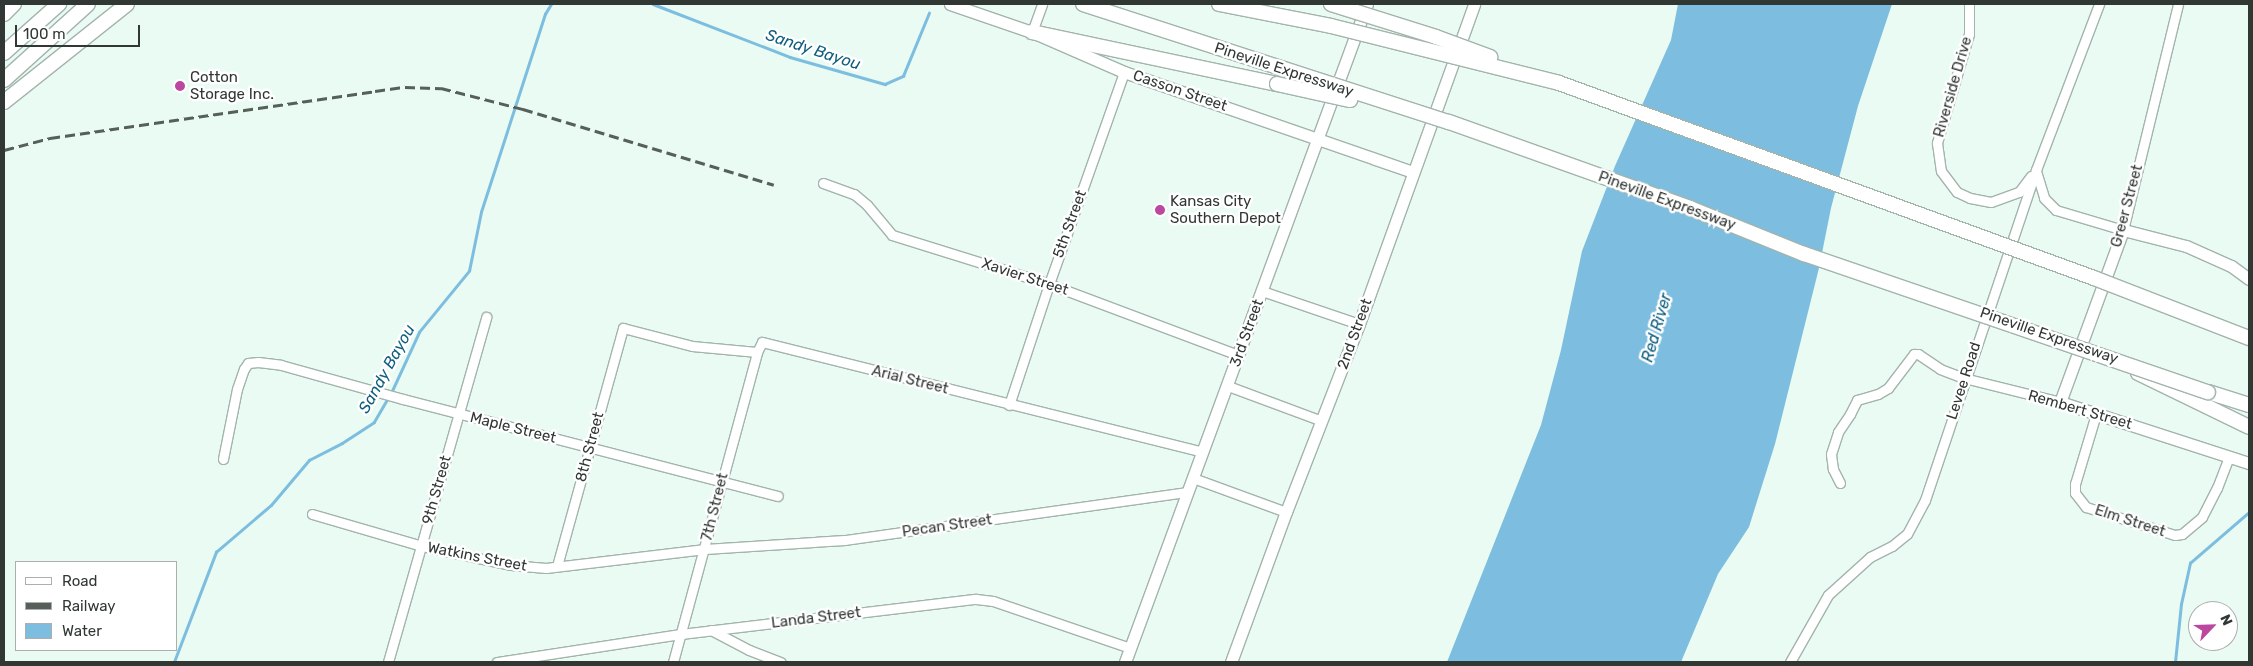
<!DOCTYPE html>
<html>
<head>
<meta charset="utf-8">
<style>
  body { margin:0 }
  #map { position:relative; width:2253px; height:666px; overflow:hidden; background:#e9fbf2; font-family:Rubik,sans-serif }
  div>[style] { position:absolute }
  .water>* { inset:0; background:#7dbddf }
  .stream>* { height:2.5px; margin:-1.25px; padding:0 1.25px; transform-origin:1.25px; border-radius:1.25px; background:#7dbddf }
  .roads { filter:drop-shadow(1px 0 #a3b4ab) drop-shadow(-1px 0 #a3b4ab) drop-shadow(0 1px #a3b4ab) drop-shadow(0 -1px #a3b4ab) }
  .minor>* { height:9px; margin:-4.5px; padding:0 4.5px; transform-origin:4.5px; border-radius:4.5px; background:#fff }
  .major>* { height:11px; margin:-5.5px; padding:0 5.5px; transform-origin:5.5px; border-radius:5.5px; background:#fff }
  .highway>* { height:14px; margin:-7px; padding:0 7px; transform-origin:7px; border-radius:7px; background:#fff }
  .rail>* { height:2.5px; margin-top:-1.25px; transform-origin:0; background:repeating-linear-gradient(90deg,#565f5a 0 10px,transparent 0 15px) }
  .bridges { filter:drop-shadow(1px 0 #a3b4ab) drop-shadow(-1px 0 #a3b4ab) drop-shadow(0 1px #a3b4ab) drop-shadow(0 -1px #a3b4ab) }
  .highway-bridge>* { height:14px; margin:-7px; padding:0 7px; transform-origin:7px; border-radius:7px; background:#fff }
  .dots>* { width:14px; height:14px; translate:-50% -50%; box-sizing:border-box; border:2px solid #fff; border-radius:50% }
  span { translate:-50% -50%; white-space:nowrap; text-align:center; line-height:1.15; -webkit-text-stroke:5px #fff; paint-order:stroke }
  .street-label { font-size:15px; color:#313834 }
  .poi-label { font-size:15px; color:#313834 }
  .left { translate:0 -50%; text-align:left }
  .water-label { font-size:16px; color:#0e5e80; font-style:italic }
  .frame { position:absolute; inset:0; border:5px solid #313834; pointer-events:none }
  .legend { position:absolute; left:15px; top:561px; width:162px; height:90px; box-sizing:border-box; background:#fff; border:1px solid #adafae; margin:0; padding:6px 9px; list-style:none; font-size:15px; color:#313834 }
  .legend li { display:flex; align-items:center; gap:10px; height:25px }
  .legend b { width:25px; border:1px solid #adafae }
  .north { position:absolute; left:2188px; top:601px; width:50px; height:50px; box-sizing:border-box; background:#fff; border:1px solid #adafae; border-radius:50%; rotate:66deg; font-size:14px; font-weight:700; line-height:20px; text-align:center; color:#313834 }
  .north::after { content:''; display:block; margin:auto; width:18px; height:22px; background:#bb47a0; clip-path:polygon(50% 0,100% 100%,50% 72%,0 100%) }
  .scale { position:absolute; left:15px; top:25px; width:125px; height:22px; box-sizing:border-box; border:2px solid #313834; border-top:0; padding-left:6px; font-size:15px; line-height:18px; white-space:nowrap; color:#313834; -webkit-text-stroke:4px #fff; paint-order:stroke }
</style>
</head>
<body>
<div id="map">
  <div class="water">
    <i style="clip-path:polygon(1678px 4px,1892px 4px,1858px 106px,1831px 208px,1819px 268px,1775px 444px,1749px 527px,1718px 574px,1681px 662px,1447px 662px,1541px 425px,1561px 350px,1582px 251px,1615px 166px,1671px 40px)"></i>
  </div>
  <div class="stream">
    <i style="left:653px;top:4px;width:147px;rotate:21.1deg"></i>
    <i style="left:790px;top:57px;width:99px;rotate:15.9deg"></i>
    <i style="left:885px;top:84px;width:20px;rotate:-24deg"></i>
    <i style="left:903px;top:76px;width:68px;rotate:-67.6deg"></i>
    <i style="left:391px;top:393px;width:67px;rotate:-65.3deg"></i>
    <i style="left:419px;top:332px;width:79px;rotate:-50.7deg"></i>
    <i style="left:469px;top:271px;width:60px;rotate:-78.5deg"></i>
    <i style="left:481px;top:212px;width:208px;rotate:-72.1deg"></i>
    <i style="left:545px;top:14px;width:12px;rotate:-59deg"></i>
    <i style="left:174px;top:662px;width:118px;rotate:-69.1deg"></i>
    <i style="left:216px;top:552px;width:72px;rotate:-40.5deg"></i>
    <i style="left:271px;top:505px;width:59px;rotate:-49.8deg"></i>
    <i style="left:309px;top:460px;width:37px;rotate:-27deg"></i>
    <i style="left:342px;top:443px;width:38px;rotate:-33deg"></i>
    <i style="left:374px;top:422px;width:28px;rotate:-60deg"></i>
    <i style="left:2175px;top:662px;width:58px;rotate:-84.1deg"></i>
    <i style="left:2181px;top:604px;width:42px;rotate:-77.6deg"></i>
    <i style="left:2190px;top:563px;width:78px;rotate:-40.8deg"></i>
  </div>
  <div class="roads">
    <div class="minor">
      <i style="left:1969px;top:4px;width:30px;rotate:90deg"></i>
      <i style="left:1969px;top:34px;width:114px;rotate:106.4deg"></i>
      <i style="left:1937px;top:143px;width:28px;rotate:82deg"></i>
      <i style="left:1941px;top:171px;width:26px;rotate:53deg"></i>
      <i style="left:1957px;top:192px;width:14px;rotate:25deg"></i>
      <i style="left:1970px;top:198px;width:21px;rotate:11deg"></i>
      <i style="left:1991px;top:202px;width:30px;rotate:-20deg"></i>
      <i style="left:2019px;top:192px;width:20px;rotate:-53deg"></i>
      <i style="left:1032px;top:32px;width:30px;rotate:-70deg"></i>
      <i style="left:2036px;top:171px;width:28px;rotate:73deg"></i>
      <i style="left:2044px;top:198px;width:17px;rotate:45deg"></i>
      <i style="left:2056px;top:210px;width:70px;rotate:16.6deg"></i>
      <i style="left:2123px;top:230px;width:233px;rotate:-76.3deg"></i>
      <i style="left:823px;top:183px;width:33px;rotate:20deg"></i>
      <i style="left:854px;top:194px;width:17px;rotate:40deg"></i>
      <i style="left:867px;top:205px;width:39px;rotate:50deg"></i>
      <i style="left:892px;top:235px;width:164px;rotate:17.3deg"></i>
      <i style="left:1049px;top:284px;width:202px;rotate:20.6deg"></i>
      <i style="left:1262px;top:291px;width:102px;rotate:18.8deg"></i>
      <i style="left:1228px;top:386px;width:100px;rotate:20.4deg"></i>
      <i style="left:1009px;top:405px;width:127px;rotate:-71.7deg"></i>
      <i style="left:1049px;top:284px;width:225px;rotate:-70.5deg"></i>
      <i style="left:2096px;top:414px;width:73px;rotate:106.7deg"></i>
      <i style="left:2075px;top:484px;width:9px;rotate:90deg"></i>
      <i style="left:2075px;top:493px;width:18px;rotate:52deg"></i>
      <i style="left:2086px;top:507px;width:93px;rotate:17.5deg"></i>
      <i style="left:2175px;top:535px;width:7px;rotate:-8deg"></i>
      <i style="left:2182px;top:534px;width:26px;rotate:-40deg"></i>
      <i style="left:2202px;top:517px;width:33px;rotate:-63deg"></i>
      <i style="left:2217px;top:488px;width:34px;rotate:-69deg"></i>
      <i style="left:223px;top:459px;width:71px;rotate:-78.7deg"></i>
      <i style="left:237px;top:389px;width:21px;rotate:-71deg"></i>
      <i style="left:244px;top:369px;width:7px;rotate:-56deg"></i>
      <i style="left:248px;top:363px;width:10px;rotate:-6deg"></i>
      <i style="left:258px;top:362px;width:23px;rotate:7deg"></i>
      <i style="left:281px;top:365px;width:127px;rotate:15.6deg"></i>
      <i style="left:403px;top:399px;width:387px;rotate:14.5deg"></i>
      <i style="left:1193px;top:478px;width:99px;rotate:20.1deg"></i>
      <i style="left:1840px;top:483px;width:16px;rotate:-117deg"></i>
      <i style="left:1833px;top:469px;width:15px;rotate:-98deg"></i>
      <i style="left:1831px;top:454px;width:23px;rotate:-72deg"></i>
      <i style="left:1838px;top:432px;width:22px;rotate:-56deg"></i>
      <i style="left:1850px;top:414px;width:16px;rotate:-63deg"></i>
      <i style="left:1857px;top:400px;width:22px;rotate:-16deg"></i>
      <i style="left:1878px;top:394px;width:12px;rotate:-31deg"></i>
      <i style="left:1888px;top:388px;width:43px;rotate:-52.6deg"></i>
      <i style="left:1914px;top:354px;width:4px"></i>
      <i style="left:1918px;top:354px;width:27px;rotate:34deg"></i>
      <i style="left:1940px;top:369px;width:26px;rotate:21deg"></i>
      <i style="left:1964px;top:378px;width:99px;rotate:14deg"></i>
      <i style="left:312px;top:514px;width:115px;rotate:16.2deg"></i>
      <i style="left:422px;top:546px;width:91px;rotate:12.1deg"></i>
      <i style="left:511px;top:565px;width:35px;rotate:5deg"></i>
      <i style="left:546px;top:568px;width:160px;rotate:-6.8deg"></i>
      <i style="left:705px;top:549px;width:140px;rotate:-3.7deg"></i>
      <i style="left:845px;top:540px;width:345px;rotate:-8deg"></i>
      <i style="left:557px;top:566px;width:247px;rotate:-74.5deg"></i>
      <i style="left:623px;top:328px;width:71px;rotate:14.6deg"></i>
      <i style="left:692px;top:346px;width:65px;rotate:5.3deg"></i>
      <i style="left:757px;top:352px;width:11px;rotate:-63deg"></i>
      <i style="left:762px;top:342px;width:454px;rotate:14deg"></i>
      <i style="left:711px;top:630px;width:43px;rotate:27.8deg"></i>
      <i style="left:749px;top:650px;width:34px;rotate:21deg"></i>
      <i style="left:388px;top:662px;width:359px;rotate:-74.1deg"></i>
      <i style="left:497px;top:662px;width:186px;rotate:-8.7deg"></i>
      <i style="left:681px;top:634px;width:297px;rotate:-6.8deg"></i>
      <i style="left:976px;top:599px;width:17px;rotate:7deg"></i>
      <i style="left:993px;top:601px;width:145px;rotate:18.9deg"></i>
      <i style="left:673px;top:662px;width:321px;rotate:-74.8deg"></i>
      <i style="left:1790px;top:662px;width:77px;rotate:-60.4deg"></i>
      <i style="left:1828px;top:595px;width:57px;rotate:-42.1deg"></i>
      <i style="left:1870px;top:557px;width:25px;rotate:-27deg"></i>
      <i style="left:1892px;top:546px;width:19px;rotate:-39deg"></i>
      <i style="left:1907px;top:534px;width:38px;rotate:-62deg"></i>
      <i style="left:1925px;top:500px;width:348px;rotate:-71.4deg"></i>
      <i style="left:2036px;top:170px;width:178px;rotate:-69.2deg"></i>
    </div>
    <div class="major">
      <i style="left:950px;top:4px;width:87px;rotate:18.9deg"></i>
      <i style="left:1032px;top:32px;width:100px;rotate:23.5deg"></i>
      <i style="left:1124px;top:72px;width:306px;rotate:19.1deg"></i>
      <i style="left:2249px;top:279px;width:22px;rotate:-144deg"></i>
      <i style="left:2231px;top:266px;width:49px;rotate:-156deg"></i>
      <i style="left:2186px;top:246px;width:65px;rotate:-165.7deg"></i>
      <i style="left:2123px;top:230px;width:183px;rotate:110.1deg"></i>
      <i style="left:2060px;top:402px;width:199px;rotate:17.9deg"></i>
      <i style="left:1125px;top:662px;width:701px;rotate:-69.81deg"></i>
      <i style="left:1231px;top:662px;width:160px;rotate:-69.9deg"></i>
      <i style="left:1286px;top:512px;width:202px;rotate:-68.8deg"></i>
      <i style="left:1359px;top:324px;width:340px;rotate:-70.2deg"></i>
    </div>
    <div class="highway">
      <i style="left:4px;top:14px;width:14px;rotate:-45deg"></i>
      <i style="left:1032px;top:32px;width:250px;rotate:12deg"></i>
      <i style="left:4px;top:53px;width:74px;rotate:-41.7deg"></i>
      <i style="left:4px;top:80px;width:113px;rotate:-42.1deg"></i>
      <i style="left:4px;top:102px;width:157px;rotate:-38.5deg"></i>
      <i style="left:2138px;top:373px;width:123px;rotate:25.9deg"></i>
      <i style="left:2208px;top:392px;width:43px;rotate:17.6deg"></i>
    </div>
  </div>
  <div class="rail">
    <i style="left:4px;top:150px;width:48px;rotate:-14.6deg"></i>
    <i style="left:50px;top:138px;width:328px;rotate:-8.2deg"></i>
    <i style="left:375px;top:91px;width:30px;rotate:-8deg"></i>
    <i style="left:405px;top:87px;width:36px;rotate:2deg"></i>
    <i style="left:441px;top:88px;width:85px;rotate:14.4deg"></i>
    <i style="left:523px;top:109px;width:262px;rotate:16.8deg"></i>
  </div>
  <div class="bridges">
    <div class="highway-bridge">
      <i style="left:1083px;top:4px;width:385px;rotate:17.9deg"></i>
      <i style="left:1449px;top:122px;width:256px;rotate:19.6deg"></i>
      <i style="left:1690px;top:208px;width:123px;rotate:22deg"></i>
      <i style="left:1804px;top:254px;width:427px;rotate:18.9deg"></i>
      <i style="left:1219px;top:4px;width:114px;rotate:11.1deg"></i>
      <i style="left:1331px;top:26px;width:235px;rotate:14deg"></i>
      <i style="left:1559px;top:83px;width:569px;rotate:20.03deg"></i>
      <i style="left:2094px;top:278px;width:166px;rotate:21.2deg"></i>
      <i style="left:1331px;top:4px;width:110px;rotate:17.4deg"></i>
      <i style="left:1436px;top:37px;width:58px;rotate:20.3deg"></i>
      <i style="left:1277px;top:84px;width:75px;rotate:12.4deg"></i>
    </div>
  </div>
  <div class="dots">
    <i style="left:180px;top:86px;background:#bb47a0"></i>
    <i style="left:1160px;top:210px;background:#bb47a0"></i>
  </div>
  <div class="street-label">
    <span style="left:1284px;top:70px;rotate:18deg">Pineville Expressway</span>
    <span style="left:1953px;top:87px;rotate:-74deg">Riverside Drive</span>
    <span style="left:1180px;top:91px;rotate:19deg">Casson Street</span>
    <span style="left:1667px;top:201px;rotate:20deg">Pineville Expressway</span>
    <span style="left:2127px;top:206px;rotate:-75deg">Greer Street</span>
    <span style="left:1070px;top:224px;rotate:-70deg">5th Street</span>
    <span style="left:1025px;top:277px;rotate:18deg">Xavier Street</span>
    <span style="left:1247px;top:333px;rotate:-70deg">3rd Street</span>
    <span style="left:1355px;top:334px;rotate:-70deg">2nd Street</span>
    <span style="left:2049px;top:336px;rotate:19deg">Pineville Expressway</span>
    <span style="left:910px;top:380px;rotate:14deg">Arial Street</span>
    <span style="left:1964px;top:381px;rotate:-72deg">Levee Road</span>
    <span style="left:2080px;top:410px;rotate:16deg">Rembert Street</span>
    <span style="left:513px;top:428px;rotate:14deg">Maple Street</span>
    <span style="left:590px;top:447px;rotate:-75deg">8th Street</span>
    <span style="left:437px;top:490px;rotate:-74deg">9th Street</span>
    <span style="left:715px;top:507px;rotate:-76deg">7th Street</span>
    <span style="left:2130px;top:521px;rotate:18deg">Elm Street</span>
    <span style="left:947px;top:526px;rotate:-8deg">Pecan Street</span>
    <span style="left:477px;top:557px;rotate:11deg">Watkins Street</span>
    <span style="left:816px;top:618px;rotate:-7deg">Landa Street</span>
  </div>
  <div class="poi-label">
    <span class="left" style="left:190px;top:86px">Cotton<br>Storage Inc.</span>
    <span class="left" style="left:1170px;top:210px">Kansas City<br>Southern Depot</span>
  </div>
  <div class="water-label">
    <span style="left:813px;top:50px;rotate:18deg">Sandy Bayou</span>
    <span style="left:1657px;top:328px;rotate:-74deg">Red River</span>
    <span style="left:387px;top:369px;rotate:-61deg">Sandy Bayou</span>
  </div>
  <div class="frame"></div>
  <ul class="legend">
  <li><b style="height:6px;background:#fff"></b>Road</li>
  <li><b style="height:6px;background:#565f5a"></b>Railway</li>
  <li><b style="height:14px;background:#7dbddf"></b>Water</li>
  </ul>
  <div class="north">N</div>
  <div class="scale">100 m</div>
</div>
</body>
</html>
